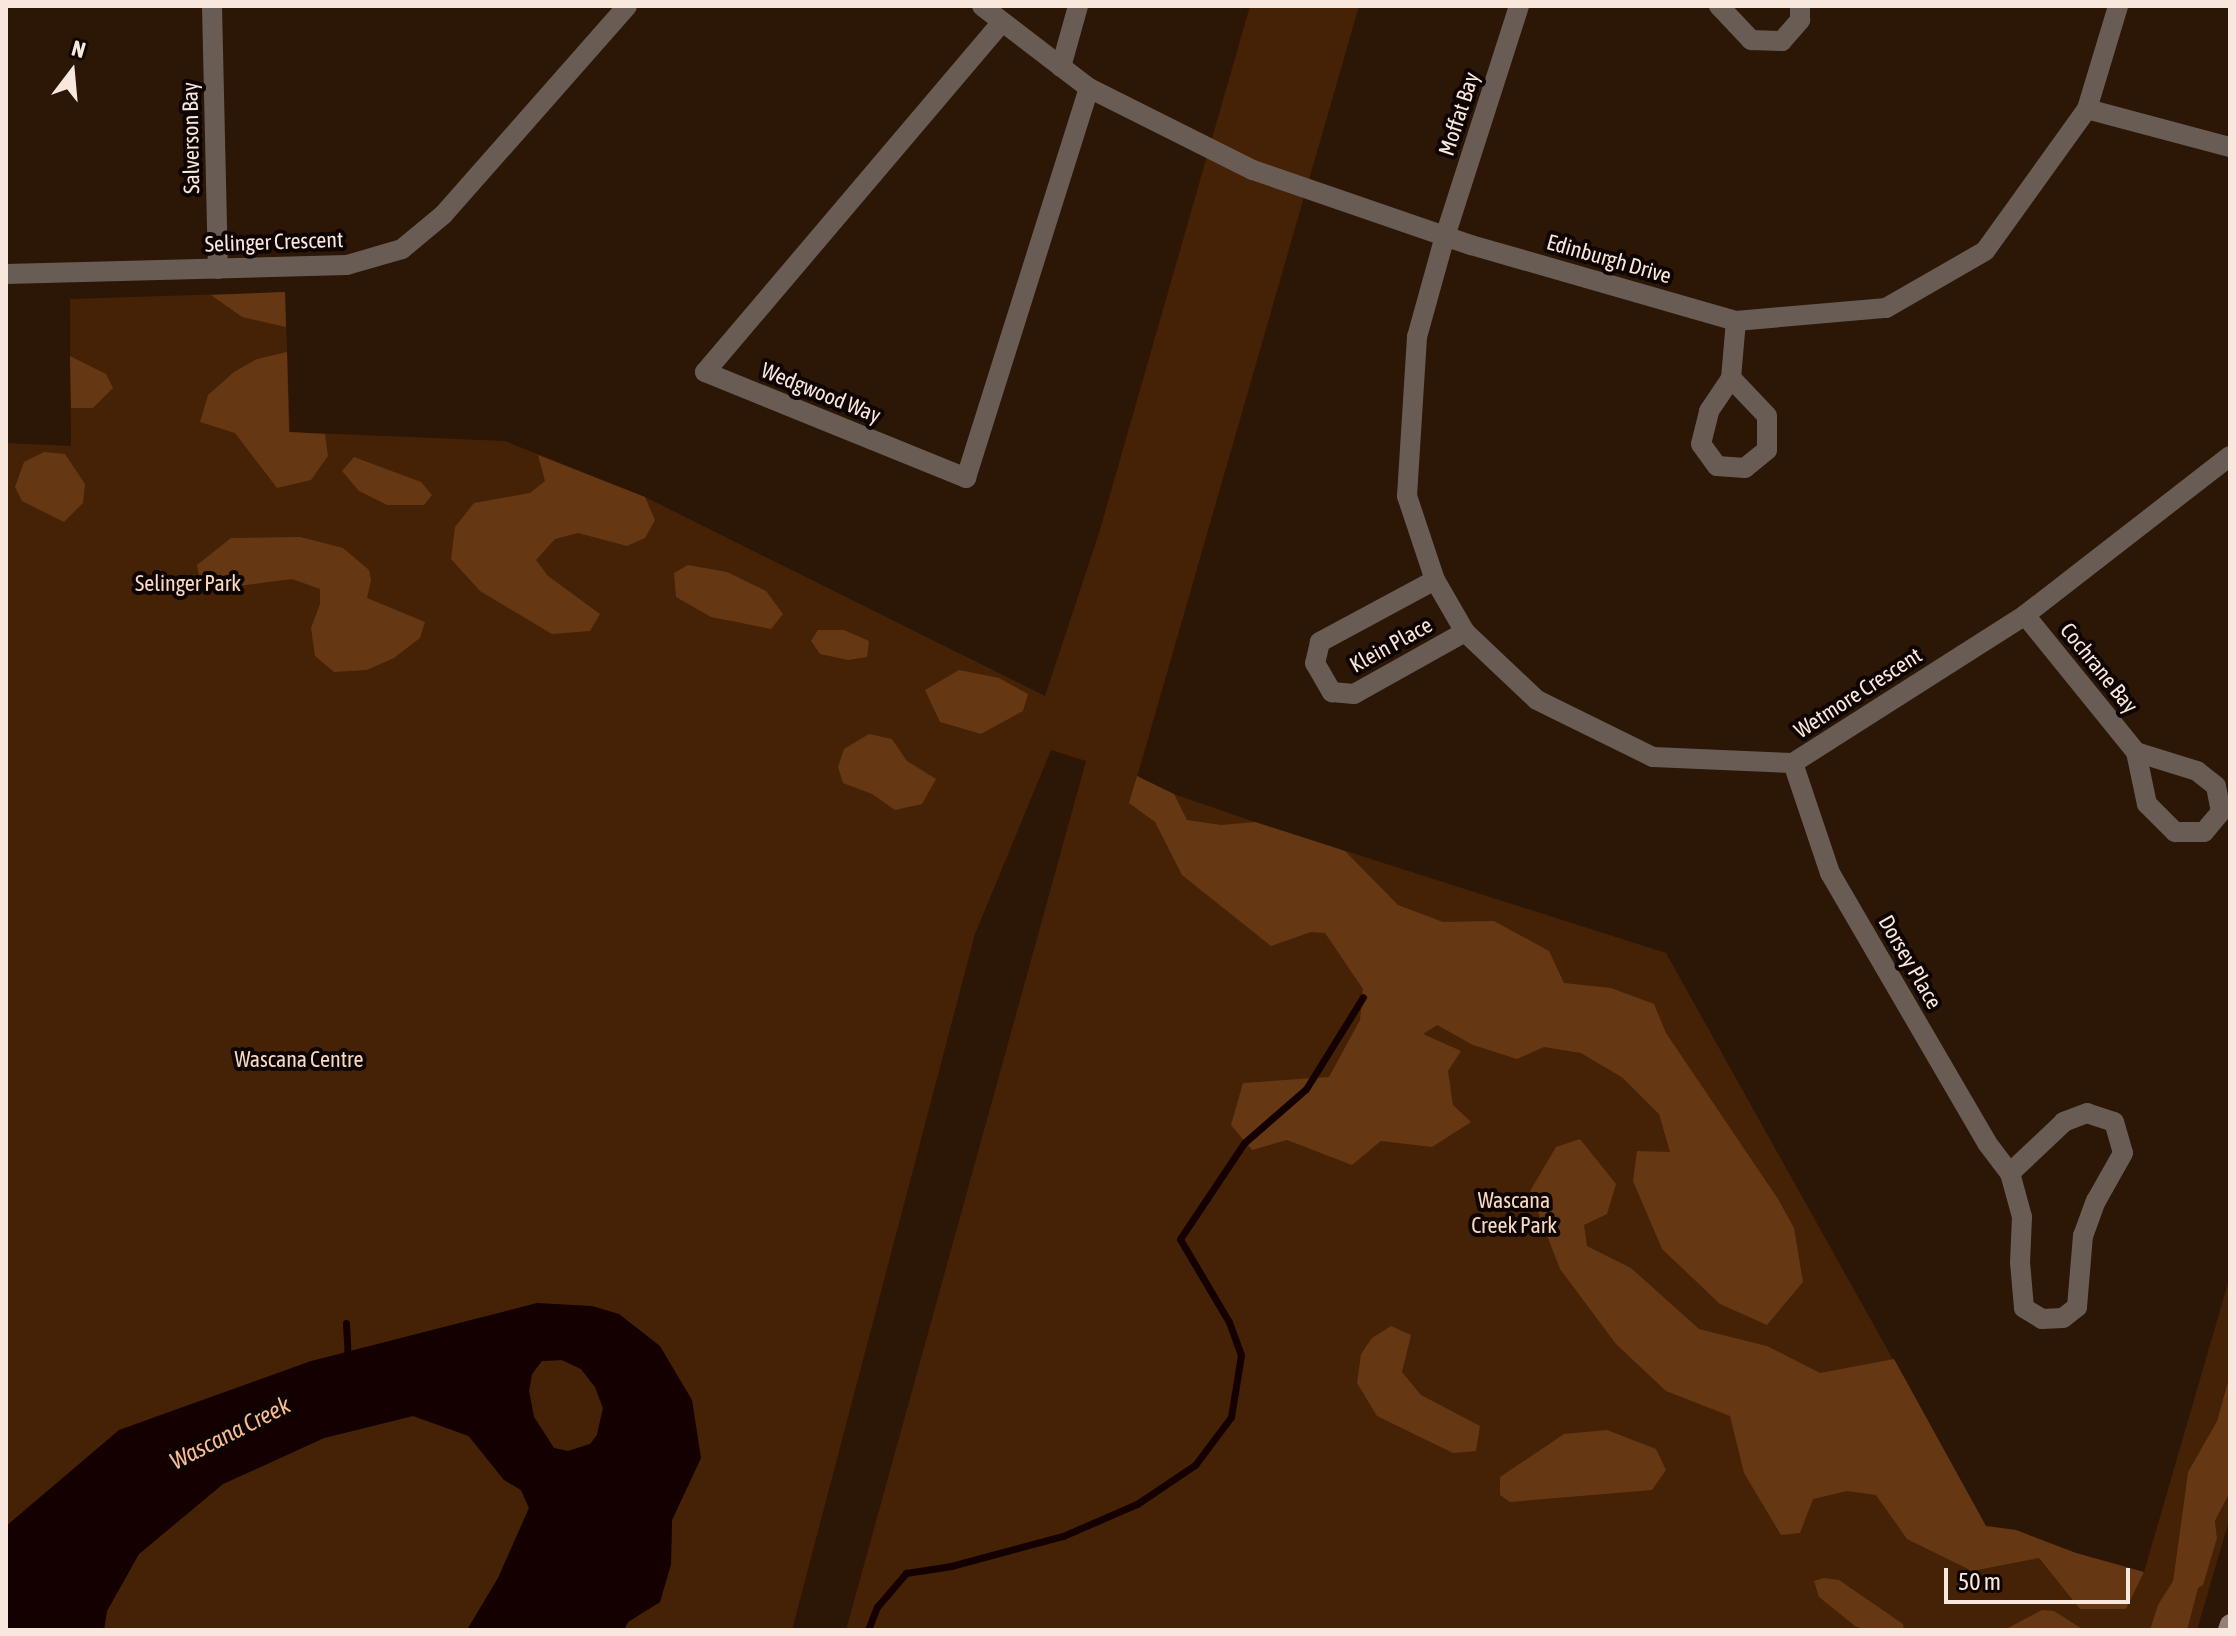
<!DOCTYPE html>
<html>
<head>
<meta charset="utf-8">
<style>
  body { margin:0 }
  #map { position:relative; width:2236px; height:1636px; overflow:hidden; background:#2c1606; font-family:"Asap Condensed",sans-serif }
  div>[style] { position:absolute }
  .green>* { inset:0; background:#452206 }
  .forest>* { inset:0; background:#663713 }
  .water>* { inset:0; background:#140000 }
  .stream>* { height:7px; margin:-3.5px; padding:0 3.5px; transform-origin:3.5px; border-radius:3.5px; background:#140000 }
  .minor>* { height:20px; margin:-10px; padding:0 10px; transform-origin:10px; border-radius:10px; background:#685c54 }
  .tertiary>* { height:20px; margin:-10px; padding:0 10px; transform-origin:10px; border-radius:10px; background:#685c54 }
  .secondary>* { height:20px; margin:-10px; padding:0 10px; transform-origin:10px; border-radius:10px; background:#948074 }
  span { translate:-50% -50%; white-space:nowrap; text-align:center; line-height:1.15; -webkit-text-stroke:8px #0e0502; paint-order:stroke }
  .street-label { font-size:22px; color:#f8e7dd }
  .park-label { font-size:22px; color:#f7d8c3 }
  .water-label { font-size:24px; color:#fabc93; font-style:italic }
  .frame { position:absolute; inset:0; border:8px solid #f8e7dd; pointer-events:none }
  .north { position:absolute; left:32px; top:32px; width:80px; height:80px; -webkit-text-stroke:6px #0e0502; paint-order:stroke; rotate:16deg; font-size:22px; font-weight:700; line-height:32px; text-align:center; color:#f8e7dd }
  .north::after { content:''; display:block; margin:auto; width:28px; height:36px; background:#f8e7dd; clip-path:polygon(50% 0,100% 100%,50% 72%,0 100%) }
  .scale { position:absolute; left:1944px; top:1568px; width:186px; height:36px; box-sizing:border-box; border:4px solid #f8e7dd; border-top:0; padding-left:10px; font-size:24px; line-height:28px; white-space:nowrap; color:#f8e7dd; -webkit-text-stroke:6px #0e0502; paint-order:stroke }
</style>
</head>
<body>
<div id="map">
  <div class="green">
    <i style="clip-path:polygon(1250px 6px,1359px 6px,1137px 777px,1174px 794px,1255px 822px,1666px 953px,1986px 1526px,2016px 1530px,2076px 1553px,2144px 1572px,2230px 1276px,2230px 1374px,2217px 1421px,2188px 1472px,2173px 1580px,2217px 1538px,2215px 1521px,2230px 1492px,2230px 1517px,2197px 1630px,846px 1630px,1086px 761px,1051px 750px,975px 934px,792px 1630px,624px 1630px,628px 1622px,660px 1602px,671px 1564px,672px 1520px,701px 1458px,619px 1314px,6px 1526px,6px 443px,71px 446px,70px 299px,285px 292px,290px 432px,505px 441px,645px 497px,1045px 696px,1099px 533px)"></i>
    <i style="clip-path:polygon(562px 1360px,581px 1369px,595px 1387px,603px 1408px,597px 1435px,590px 1445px,568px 1451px,554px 1448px,534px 1417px,529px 1391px,532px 1374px,542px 1361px)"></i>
    <i style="clip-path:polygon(413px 1416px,468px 1436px,504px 1480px,521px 1490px,529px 1509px,498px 1578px,467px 1630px,104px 1630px,107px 1611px,139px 1554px,223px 1484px,324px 1438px)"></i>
  </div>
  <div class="forest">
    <i style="clip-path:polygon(285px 292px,286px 327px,242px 317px,211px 295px)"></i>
    <i style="clip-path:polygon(287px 352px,289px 432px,325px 434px,328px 456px,311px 480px,277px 488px,235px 433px,200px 422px,208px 395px,234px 372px,257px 359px)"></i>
    <i style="clip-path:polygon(70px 356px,106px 374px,113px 388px,93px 408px,71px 408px)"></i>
    <i style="clip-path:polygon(44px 452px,65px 454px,85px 484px,83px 503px,64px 522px,22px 501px,15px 487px,24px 462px)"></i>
    <i style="clip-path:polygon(538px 455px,645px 497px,655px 520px,645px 538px,627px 546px,578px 533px,555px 539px,536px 560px,548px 576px,600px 614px,590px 631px,552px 634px,480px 591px,451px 559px,455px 527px,474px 503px,530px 493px,545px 481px)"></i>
    <i style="clip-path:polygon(354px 457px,421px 482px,432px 495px,424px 505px,387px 505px,359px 491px,342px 471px)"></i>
    <i style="clip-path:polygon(300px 537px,343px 548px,369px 570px,371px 580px,367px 598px,425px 622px,420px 638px,394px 658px,367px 670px,334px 672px,315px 656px,311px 628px,320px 604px,320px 589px,292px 579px,215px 589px,200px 583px,197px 565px,231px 538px)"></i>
    <i style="clip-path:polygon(688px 565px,727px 572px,766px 591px,783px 614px,771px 629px,711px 617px,676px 597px,674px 573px)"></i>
    <i style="clip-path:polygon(818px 630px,844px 630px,869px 641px,867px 657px,848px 660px,820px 654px,811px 641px)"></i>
    <i style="clip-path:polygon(959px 670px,999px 678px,1028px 694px,1023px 711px,981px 734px,940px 722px,925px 690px)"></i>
    <i style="clip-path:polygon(869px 734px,892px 739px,907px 761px,936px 779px,922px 804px,895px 810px,872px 794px,843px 783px,838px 767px,844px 749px)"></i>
    <i style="clip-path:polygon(1137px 776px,1174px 794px,1187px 820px,1221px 825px,1255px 822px,1345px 851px,1398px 905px,1443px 922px,1494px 921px,1549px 951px,1564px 983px,1611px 988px,1654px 1004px,1666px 1033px,1778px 1199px,1794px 1228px,1803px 1282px,1767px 1325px,1720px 1304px,1662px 1249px,1633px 1181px,1637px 1151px,1670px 1152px,1659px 1114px,1623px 1078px,1581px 1053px,1544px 1047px,1517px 1059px,1473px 1045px,1437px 1025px,1423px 1034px,1461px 1051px,1448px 1071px,1453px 1105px,1471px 1122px,1432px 1147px,1381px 1141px,1352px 1165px,1287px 1140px,1252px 1150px,1231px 1125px,1243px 1083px,1329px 1077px,1360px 1020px,1363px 989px,1325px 933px,1311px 932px,1271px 946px,1182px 875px,1155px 822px,1129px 803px)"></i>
    <i style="clip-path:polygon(1580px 1139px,1616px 1184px,1607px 1214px,1584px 1225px,1587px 1246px,1631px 1268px,1699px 1329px,1767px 1346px,1820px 1373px,1894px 1359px,1986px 1526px,2016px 1530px,2076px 1553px,2144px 1572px,2126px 1609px,2080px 1609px,2039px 1558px,1972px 1571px,1907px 1539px,1876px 1495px,1847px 1491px,1813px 1499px,1800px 1533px,1781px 1535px,1744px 1473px,1730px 1416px,1666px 1391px,1616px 1344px,1560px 1269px,1530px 1191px,1556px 1147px)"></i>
    <i style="clip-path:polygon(1391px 1326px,1411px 1335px,1402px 1372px,1421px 1395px,1480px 1426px,1476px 1451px,1453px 1453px,1377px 1416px,1357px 1383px,1361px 1354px,1372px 1338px)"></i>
    <i style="clip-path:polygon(2230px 1374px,2230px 1492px,2215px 1521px,2217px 1538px,2203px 1585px,2198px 1588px,2187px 1630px,2150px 1630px,2158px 1605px,2173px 1581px,2188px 1472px,2217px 1421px)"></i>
    <i style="clip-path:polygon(1607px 1430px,1656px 1449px,1666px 1470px,1652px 1490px,1510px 1502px,1500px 1495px,1500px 1477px,1564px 1434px)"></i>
    <i style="clip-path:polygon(1824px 1578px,1839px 1580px,1903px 1624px,1904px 1630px,1864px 1630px,1855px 1626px,1819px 1597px,1814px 1581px)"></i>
    <i style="clip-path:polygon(2042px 1610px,2054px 1611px,2084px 1630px,2004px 1630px)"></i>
  </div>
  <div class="water">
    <i style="clip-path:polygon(evenodd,537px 1303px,592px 1306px,619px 1314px,660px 1346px,692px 1400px,701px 1458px,672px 1520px,671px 1564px,660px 1602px,628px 1622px,624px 1630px,467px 1630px,498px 1578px,529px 1508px,521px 1490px,504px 1480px,469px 1436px,413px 1416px,324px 1438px,223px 1484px,139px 1554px,107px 1611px,104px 1630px,6px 1630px,6px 1526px,119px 1430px,311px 1361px,537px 1303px,562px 1360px,581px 1369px,595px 1387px,603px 1408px,597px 1435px,590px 1444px,568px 1451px,554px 1448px,534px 1417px,529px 1391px,532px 1374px,542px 1361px,562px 1360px)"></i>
  </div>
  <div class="stream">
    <i style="left:346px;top:1323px;width:34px;rotate:87deg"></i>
    <i style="left:868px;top:1630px;width:25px;rotate:-69deg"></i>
    <i style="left:877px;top:1607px;width:45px;rotate:-49.5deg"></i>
    <i style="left:906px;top:1573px;width:46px;rotate:-8.8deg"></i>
    <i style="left:951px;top:1566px;width:116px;rotate:-15deg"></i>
    <i style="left:1063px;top:1536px;width:81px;rotate:-23.4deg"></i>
    <i style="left:1137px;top:1504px;width:70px;rotate:-33.9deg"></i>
    <i style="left:1195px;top:1465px;width:60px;rotate:-53.1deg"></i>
    <i style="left:1231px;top:1417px;width:63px;rotate:-80.8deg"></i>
    <i style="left:1241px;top:1355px;width:35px;rotate:-110deg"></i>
    <i style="left:1229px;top:1322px;width:96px;rotate:-120.6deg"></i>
    <i style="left:1180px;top:1239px;width:115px;rotate:-56.3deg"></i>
    <i style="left:1244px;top:1143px;width:82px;rotate:-41.1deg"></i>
    <i style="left:1306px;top:1089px;width:108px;rotate:-58.2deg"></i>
  </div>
  <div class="minor">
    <i style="left:212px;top:6px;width:263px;rotate:88.7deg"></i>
    <i style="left:1519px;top:6px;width:242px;rotate:107.8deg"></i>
    <i style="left:1445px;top:236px;width:105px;rotate:105.5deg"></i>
    <i style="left:1417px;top:337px;width:159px;rotate:93.6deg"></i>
    <i style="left:1407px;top:496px;width:89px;rotate:71.6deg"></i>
    <i style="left:1435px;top:580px;width:60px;rotate:60deg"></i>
    <i style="left:1465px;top:632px;width:99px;rotate:43.4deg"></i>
    <i style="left:1537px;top:700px;width:129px;rotate:26.2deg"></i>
    <i style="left:1653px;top:757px;width:140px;rotate:2.5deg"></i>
    <i style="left:1793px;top:763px;width:275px;rotate:-32.5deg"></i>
    <i style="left:2025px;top:615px;width:259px;rotate:-37.8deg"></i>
    <i style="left:1719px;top:6px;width:47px;rotate:46.7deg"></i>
    <i style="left:1751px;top:40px;width:31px;rotate:2deg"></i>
    <i style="left:1782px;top:41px;width:28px;rotate:-49deg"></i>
    <i style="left:1800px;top:20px;width:14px;rotate:-90deg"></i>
    <i style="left:1002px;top:22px;width:459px;rotate:130.3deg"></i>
    <i style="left:705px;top:372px;width:282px;rotate:22.1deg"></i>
    <i style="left:966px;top:478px;width:409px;rotate:-72.5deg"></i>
    <i style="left:1061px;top:67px;width:63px;rotate:-74.4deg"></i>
    <i style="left:2087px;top:109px;width:148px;rotate:14.9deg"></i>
    <i style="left:6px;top:274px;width:341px;rotate:-1.5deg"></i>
    <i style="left:347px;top:265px;width:57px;rotate:-16.2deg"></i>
    <i style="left:402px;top:249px;width:53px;rotate:-39.7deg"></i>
    <i style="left:443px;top:215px;width:278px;rotate:-48.6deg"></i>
    <i style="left:1731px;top:378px;width:52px;rotate:46.5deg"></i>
    <i style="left:1767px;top:416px;width:34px;rotate:90deg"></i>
    <i style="left:1767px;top:450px;width:28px;rotate:141deg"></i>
    <i style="left:1745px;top:468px;width:28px;rotate:-176deg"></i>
    <i style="left:1717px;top:466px;width:27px;rotate:-126deg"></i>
    <i style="left:1701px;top:444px;width:34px;rotate:-76deg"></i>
    <i style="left:1709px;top:411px;width:40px;rotate:-56deg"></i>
    <i style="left:1731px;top:378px;width:57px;rotate:-85deg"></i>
    <i style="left:1435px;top:580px;width:131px;rotate:151.7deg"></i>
    <i style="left:1320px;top:642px;width:22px;rotate:103deg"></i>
    <i style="left:1315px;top:663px;width:34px;rotate:60deg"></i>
    <i style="left:1332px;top:692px;width:22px;rotate:5deg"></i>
    <i style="left:1354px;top:694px;width:127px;rotate:-29.2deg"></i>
    <i style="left:2025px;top:615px;width:176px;rotate:51deg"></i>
    <i style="left:2136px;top:752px;width:53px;rotate:78.1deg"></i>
    <i style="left:2147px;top:804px;width:40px;rotate:45deg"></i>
    <i style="left:2175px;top:832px;width:29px"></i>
    <i style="left:2204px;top:832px;width:26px;rotate:-50deg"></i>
    <i style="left:2221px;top:812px;width:26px;rotate:-101deg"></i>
    <i style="left:2216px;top:786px;width:24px;rotate:-142deg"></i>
    <i style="left:2197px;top:771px;width:64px;rotate:-162.7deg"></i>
    <i style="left:1793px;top:763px;width:116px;rotate:71.4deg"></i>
    <i style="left:1830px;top:873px;width:312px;rotate:59.8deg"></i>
    <i style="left:1987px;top:1143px;width:38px;rotate:53deg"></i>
    <i style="left:2010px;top:1173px;width:46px;rotate:74.7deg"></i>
    <i style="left:2022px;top:1217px;width:45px;rotate:92.5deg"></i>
    <i style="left:2020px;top:1262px;width:46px;rotate:85deg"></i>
    <i style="left:2024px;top:1308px;width:21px;rotate:31deg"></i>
    <i style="left:2042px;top:1319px;width:21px;rotate:-3deg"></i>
    <i style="left:2063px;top:1318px;width:18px;rotate:-38deg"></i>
    <i style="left:2077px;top:1307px;width:71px;rotate:-85.2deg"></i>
    <i style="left:2083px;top:1236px;width:37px;rotate:-70deg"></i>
    <i style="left:2096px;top:1201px;width:55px;rotate:-60.6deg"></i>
    <i style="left:2123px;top:1153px;width:32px;rotate:-106deg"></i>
    <i style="left:2114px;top:1122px;width:28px;rotate:-162deg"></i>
    <i style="left:2087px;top:1113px;width:25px;rotate:159deg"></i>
    <i style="left:2064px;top:1122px;width:74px;rotate:136.6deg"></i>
  </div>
  <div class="tertiary">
    <i style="left:982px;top:6px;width:135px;rotate:37.5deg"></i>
    <i style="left:1089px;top:88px;width:183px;rotate:26.6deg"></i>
    <i style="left:1253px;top:170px;width:231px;rotate:19deg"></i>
    <i style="left:1471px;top:245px;width:276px;rotate:16deg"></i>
    <i style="left:1736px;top:321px;width:151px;rotate:-5deg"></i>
    <i style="left:1886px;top:308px;width:114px;rotate:-29.9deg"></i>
    <i style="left:1985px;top:251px;width:175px;rotate:-54.3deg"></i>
    <i style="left:2087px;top:109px;width:108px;rotate:-73.2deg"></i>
  </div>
  <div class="secondary">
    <i style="left:2228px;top:1630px;width:6px;rotate:-72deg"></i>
  </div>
  <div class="street-label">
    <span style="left:1459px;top:114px;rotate:-72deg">Moffat Bay</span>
    <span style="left:191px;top:138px;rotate:-91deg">Salverson Bay</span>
    <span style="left:274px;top:242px;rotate:-2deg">Selinger Crescent</span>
    <span style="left:1609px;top:259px;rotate:16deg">Edinburgh Drive</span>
    <span style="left:821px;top:393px;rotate:22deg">Wedgwood Way</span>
    <span style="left:1391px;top:645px;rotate:-29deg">Klein Place</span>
    <span style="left:2099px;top:668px;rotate:51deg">Cochrane Bay</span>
    <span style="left:1858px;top:693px;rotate:-33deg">Wetmore Crescent</span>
    <span style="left:1910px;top:962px;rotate:60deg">Dorsey Place</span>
  </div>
  <div class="park-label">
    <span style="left:188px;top:584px">Selinger Park</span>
    <span style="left:299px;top:1060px">Wascana Centre</span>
    <span style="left:1514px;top:1213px">Wascana<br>Creek Park</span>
  </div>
  <div class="water-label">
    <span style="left:230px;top:1433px;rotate:-27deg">Wascana Creek</span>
  </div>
  <div class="frame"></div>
  <div class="north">N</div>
  <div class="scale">50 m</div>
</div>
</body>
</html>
